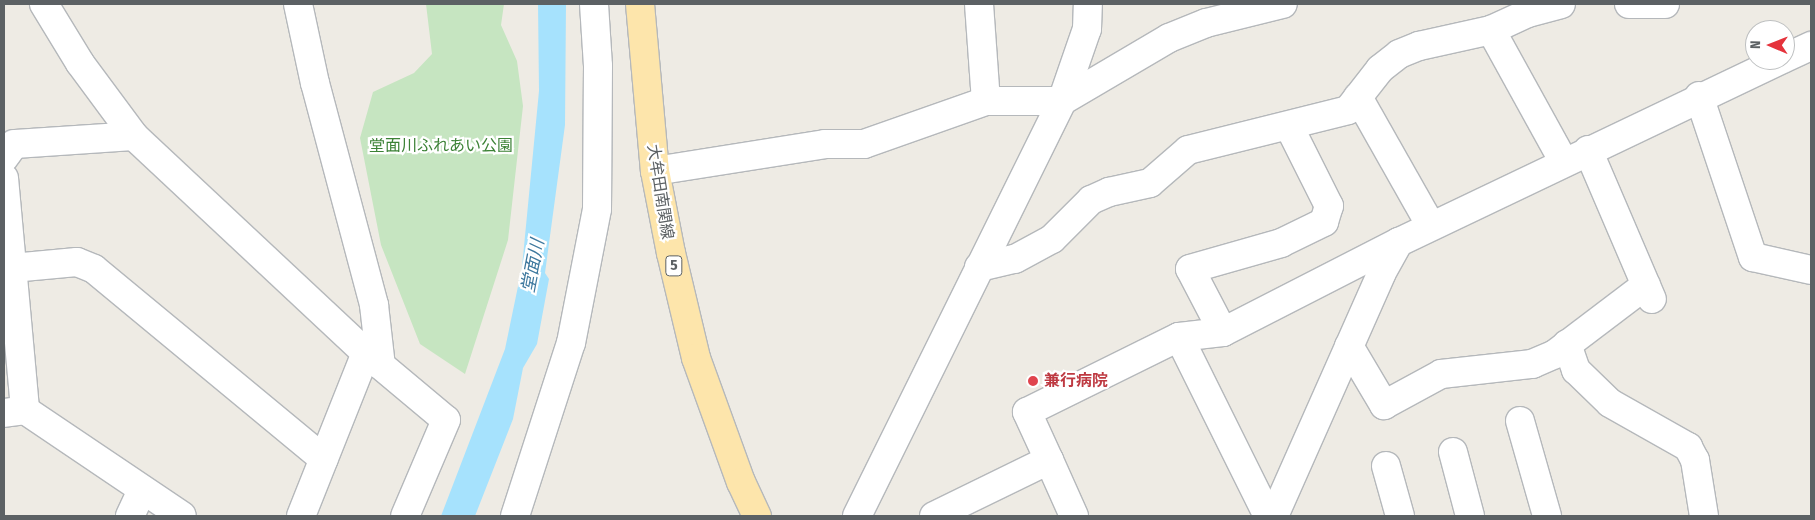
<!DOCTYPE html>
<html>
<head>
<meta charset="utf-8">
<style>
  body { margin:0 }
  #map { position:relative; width:1815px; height:520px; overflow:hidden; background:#eeebe4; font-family:"Fira Sans Condensed","Noto Sans JP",sans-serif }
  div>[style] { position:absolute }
  .green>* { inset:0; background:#c6e5c1 }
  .water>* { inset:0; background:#a6e2fd }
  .roads { filter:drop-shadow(1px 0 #b5b8bb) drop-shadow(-1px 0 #b5b8bb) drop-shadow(0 1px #b5b8bb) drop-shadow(0 -1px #b5b8bb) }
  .minor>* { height:28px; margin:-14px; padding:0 14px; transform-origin:14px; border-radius:14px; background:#fff }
  .major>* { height:28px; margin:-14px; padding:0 14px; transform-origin:14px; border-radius:14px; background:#fde5ab }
  .dots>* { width:14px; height:14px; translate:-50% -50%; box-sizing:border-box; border:2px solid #fff; border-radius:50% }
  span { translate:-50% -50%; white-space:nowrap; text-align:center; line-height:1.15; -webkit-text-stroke:4.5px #fff; paint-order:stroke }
  .shield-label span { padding:1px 4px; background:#fff; border:1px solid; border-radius:4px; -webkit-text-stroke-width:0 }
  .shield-label { font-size:15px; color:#5c6164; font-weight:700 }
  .park-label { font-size:16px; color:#3c8236 }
  .street-label { font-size:16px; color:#5c6164 }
  .health-label { font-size:16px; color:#be3a42; font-weight:700 }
  .left { translate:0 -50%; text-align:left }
  .water-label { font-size:18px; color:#3d789e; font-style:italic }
  .frame { position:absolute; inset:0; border:5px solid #5c6164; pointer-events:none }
  .north { position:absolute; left:1745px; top:20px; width:50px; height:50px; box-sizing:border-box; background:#fff; border:1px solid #bec0c1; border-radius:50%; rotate:271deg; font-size:14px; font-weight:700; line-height:20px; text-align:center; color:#5c6164 }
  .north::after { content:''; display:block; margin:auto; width:18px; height:22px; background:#e5333c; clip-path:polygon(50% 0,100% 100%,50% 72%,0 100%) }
</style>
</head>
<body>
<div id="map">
  <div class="green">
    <i style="clip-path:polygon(426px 4px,504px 4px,501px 25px,517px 61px,523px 106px,508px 240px,465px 374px,420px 344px,381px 245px,360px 138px,373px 92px,414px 73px,432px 54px)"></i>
  </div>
  <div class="water">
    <i style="clip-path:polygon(538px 4px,566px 4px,565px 125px,545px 273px,549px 279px,537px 344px,523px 368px,513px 419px,475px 516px,441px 516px,505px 349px,522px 267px,539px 91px)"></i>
  </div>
  <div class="roads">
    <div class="minor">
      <i style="left:44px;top:4px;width:69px;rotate:58.6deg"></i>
      <i style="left:80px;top:63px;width:91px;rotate:53.5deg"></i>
      <i style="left:134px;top:136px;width:318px;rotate:43.1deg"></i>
      <i style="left:366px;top:353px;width:104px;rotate:39.9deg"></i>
      <i style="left:446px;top:420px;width:104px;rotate:113.1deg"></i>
      <i style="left:298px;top:4px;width:81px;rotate:77.9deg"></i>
      <i style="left:315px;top:83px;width:230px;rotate:75.1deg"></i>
      <i style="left:374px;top:305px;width:61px;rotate:83.5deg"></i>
      <i style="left:979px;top:4px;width:97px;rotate:85.9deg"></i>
      <i style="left:1629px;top:4px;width:36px"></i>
      <i style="left:1491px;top:30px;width:151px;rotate:61.1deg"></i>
      <i style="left:1785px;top:58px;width:29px;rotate:-25deg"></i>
      <i style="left:1699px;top:96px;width:170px;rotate:71.5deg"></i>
      <i style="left:1753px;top:257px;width:59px;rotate:12.6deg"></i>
      <i style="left:1358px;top:97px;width:148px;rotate:60.5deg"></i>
      <i style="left:1588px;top:150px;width:162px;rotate:66.8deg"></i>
      <i style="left:4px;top:158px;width:17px;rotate:-54deg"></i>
      <i style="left:14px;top:144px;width:120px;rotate:-3.8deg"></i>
      <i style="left:655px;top:171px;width:172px;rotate:-9deg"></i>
      <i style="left:825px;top:144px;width:39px"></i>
      <i style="left:864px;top:144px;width:129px;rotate:-19.4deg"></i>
      <i style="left:986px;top:101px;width:76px"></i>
      <i style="left:1062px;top:101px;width:124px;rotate:-30.5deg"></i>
      <i style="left:1169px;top:38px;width:40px;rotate:-22deg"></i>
      <i style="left:1206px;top:23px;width:79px;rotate:-13.9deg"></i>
      <i style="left:4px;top:178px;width:233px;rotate:84.8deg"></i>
      <i style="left:979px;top:267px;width:37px;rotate:-13deg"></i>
      <i style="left:1015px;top:259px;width:42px;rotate:-28.4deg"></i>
      <i style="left:1052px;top:239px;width:55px;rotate:-45deg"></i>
      <i style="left:1091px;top:200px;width:20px;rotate:-24deg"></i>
      <i style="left:1109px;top:192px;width:42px;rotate:-12.4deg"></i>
      <i style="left:1150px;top:183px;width:50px;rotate:-41deg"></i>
      <i style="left:1188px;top:150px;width:165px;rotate:-14deg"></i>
      <i style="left:1348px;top:110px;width:52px;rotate:-52deg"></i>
      <i style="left:1380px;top:69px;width:24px;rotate:-38deg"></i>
      <i style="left:1399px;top:54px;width:22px;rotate:-22deg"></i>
      <i style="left:1419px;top:46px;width:74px;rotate:-12.5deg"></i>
      <i style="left:1491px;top:30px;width:41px;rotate:-24.7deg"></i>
      <i style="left:1528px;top:13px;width:34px;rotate:-15deg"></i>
      <i style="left:12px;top:268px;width:65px;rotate:-5.3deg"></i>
      <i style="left:77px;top:262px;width:18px;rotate:22deg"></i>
      <i style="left:94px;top:269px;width:298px;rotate:39.6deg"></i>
      <i style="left:1223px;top:332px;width:71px;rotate:-117.6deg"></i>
      <i style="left:1190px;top:269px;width:95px;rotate:-15.9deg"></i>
      <i style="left:1281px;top:243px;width:48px;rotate:-26deg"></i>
      <i style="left:1324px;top:222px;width:17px;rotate:-73deg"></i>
      <i style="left:1329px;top:206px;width:89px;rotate:-116.6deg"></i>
      <i style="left:1179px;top:337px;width:200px;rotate:63.6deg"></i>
      <i style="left:1567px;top:344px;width:28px;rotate:71deg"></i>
      <i style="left:1576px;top:370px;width:47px;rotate:44.1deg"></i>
      <i style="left:1610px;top:403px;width:90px;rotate:29.4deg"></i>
      <i style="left:1688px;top:447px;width:15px;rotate:62deg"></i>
      <i style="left:1695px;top:460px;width:57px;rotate:80.9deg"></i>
      <i style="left:1349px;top:346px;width:69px;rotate:59.3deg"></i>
      <i style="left:1384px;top:405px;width:65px;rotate:-28.5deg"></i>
      <i style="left:1441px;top:374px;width:92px;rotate:-6.3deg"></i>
      <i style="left:1532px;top:364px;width:25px;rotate:-23deg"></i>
      <i style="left:1555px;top:354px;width:114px;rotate:-37.2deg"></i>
      <i style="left:4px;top:413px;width:21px;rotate:-8deg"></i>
      <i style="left:25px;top:410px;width:189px;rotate:34deg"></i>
      <i style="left:1520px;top:421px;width:99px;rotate:74.1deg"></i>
      <i style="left:1453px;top:452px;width:66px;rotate:75.1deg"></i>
      <i style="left:1049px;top:460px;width:61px;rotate:65.9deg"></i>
      <i style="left:1386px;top:466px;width:52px;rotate:74.4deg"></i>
      <i style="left:130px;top:516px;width:29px;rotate:-65deg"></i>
      <i style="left:301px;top:516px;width:175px;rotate:-68.3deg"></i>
      <i style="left:515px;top:516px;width:182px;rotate:-72.1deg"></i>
      <i style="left:571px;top:343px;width:136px;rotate:-79deg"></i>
      <i style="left:597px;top:209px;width:143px;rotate:-89.6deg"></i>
      <i style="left:598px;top:66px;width:62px;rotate:-93.7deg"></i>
      <i style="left:857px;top:516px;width:463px;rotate:-63.7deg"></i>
      <i style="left:1062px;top:101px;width:76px;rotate:-70.9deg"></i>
      <i style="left:1087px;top:29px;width:25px;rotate:-88deg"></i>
      <i style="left:934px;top:516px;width:128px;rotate:-26deg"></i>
      <i style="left:1049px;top:460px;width:53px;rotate:-114.6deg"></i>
      <i style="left:1027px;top:412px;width:169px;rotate:-26.3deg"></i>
      <i style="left:1179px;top:337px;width:44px;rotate:-6.5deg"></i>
      <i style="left:1223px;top:332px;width:198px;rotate:-27.1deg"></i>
      <i style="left:1274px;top:516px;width:265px;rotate:-66.1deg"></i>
      <i style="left:1381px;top:274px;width:37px;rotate:-61deg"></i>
      <i style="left:1399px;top:242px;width:423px;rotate:-25.5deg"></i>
    </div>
    <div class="major">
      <i style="left:640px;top:4px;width:168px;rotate:84.9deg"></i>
      <i style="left:655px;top:171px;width:84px;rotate:79deg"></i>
      <i style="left:671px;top:253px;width:108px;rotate:76.6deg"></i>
      <i style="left:696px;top:358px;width:132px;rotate:70.1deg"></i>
      <i style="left:741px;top:482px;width:38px;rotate:65deg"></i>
    </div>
  </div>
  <div class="dots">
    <i style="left:1033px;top:381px;background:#e0444e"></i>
  </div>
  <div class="shield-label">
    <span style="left:674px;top:266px">5</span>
  </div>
  <div class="park-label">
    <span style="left:441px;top:146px">堂面川ふれあい公園</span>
  </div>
  <div class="street-label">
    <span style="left:660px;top:192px;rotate:81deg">大牟田南関線</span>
  </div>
  <div class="health-label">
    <span class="left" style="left:1044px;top:381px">兼行病院</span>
  </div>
  <div class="water-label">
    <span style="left:533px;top:266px;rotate:-79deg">堂面川</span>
  </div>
  <div class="frame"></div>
  <div class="north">N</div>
</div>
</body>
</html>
